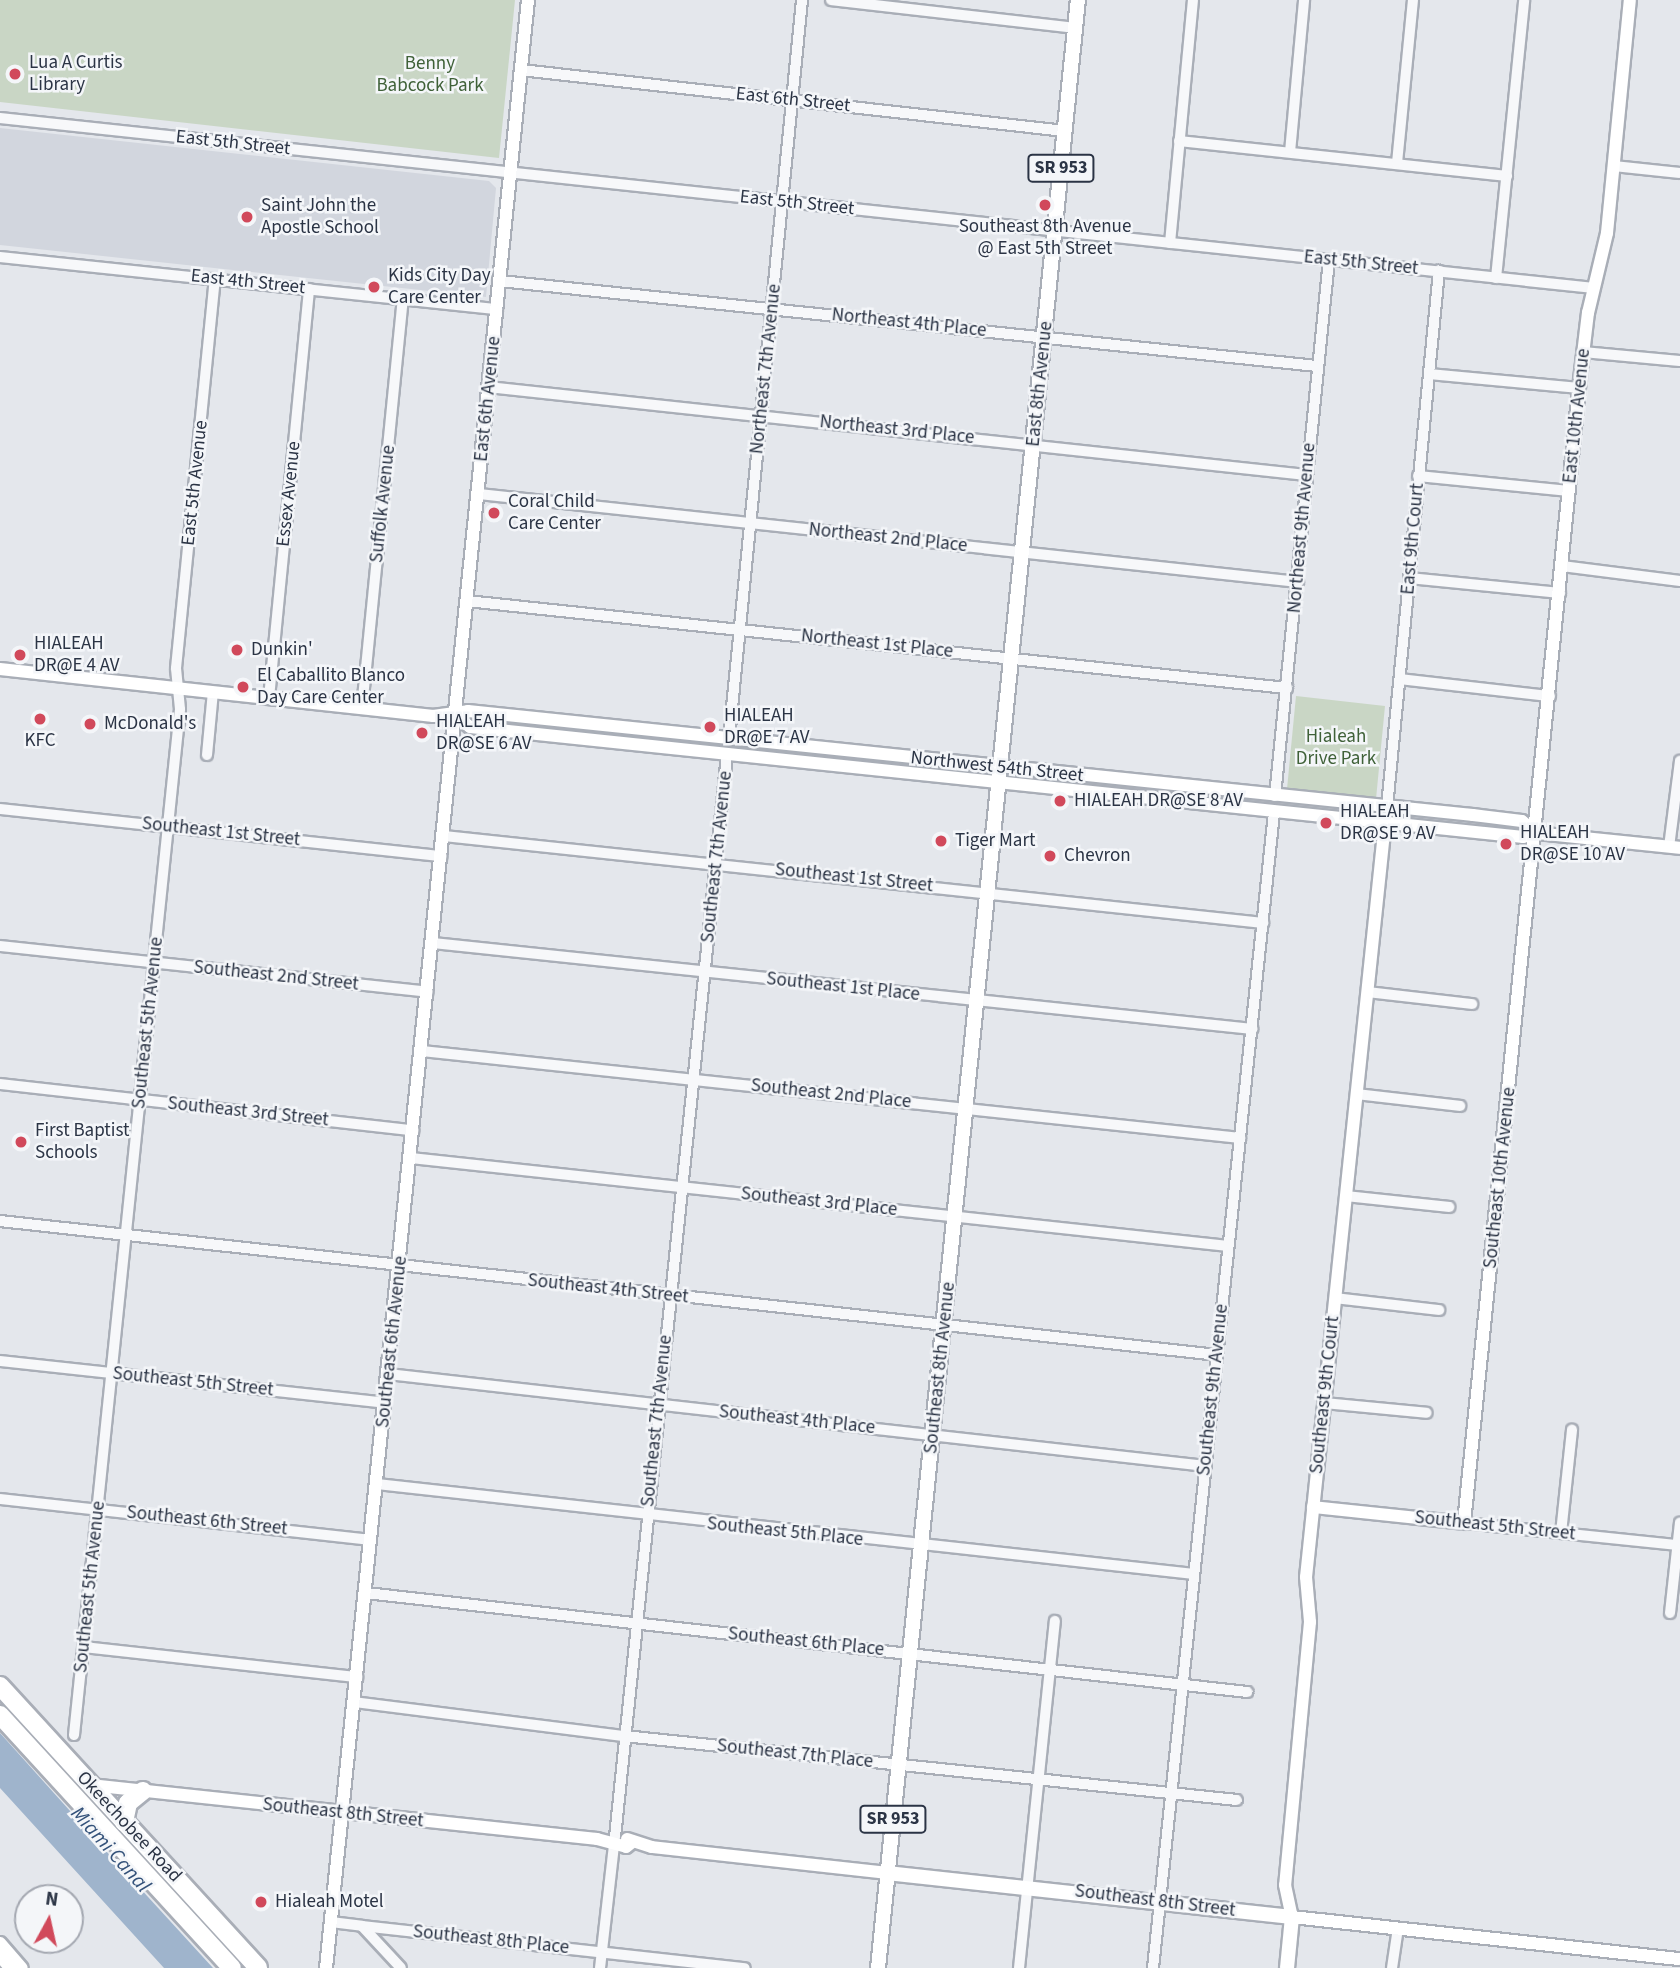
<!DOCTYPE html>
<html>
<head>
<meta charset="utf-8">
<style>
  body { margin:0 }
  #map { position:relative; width:1680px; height:1968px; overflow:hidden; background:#e4e7ec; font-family:"Source Sans 3",sans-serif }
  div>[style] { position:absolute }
  .built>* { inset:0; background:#d2d6de }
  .green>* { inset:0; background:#c9d6c5 }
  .water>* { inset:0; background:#9fb4cc }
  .roads { filter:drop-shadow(2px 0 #a9aeb7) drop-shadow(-2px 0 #a9aeb7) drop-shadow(0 2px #a9aeb7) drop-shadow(0 -2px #a9aeb7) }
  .street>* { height:10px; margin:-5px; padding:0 5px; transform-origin:5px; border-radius:5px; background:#f7f8fa }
  .secondary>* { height:12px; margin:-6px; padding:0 6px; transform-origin:6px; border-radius:6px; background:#fff }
  .primary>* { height:14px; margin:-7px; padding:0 7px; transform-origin:7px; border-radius:7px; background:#fff }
  .highway>* { height:18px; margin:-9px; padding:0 9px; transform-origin:9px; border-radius:9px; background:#fff }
  .dots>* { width:19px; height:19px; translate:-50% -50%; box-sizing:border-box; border:4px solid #f4f6f9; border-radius:50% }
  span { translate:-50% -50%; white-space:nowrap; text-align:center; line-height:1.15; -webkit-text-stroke:5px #f4f6f9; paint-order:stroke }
  .shield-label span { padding:2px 5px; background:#f4f6f9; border:2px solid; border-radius:5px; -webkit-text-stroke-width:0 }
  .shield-label { font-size:18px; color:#2b3445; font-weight:700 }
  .poi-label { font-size:19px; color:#2b3445 }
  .left { translate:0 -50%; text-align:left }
  .park-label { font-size:19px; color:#3f6138 }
  .street-label { font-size:19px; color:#2b3445 }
  .water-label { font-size:21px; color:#34527a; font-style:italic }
  .north { position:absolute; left:14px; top:1884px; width:70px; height:70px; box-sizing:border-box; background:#f4f6f9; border:2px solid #a4a8b1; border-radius:50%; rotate:8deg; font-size:19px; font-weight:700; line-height:28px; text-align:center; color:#2b3445 }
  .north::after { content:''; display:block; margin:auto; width:24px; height:32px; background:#d1495b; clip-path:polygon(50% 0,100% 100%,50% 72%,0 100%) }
</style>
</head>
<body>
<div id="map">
  <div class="built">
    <i style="clip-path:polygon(0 128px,489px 181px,496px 188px,486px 297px,0 245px)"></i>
  </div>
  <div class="green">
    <i style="clip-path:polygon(0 0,515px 0,499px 158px,0 102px)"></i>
    <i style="clip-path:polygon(1296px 696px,1385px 706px,1376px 799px,1287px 789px)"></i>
  </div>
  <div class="water">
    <i style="clip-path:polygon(0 1733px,106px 1851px,213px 1968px,164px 1968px,0 1788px)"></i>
  </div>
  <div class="roads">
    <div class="street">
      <i style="left:831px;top:0;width:246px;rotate:6.5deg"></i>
      <i style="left:521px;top:70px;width:547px;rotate:6.4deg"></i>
      <i style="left:0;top:118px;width:1603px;rotate:6.09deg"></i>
      <i style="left:1179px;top:141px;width:330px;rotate:6.1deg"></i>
      <i style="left:1290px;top:152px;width:153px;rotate:-84.7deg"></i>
      <i style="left:1397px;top:163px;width:164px;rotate:-84.4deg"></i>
      <i style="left:1614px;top:166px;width:66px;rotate:6.1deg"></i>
      <i style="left:1170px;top:243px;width:244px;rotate:-84.6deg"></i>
      <i style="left:0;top:257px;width:500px;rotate:6deg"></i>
      <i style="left:1496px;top:278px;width:279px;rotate:-84.2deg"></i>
      <i style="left:500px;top:281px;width:821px;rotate:5.94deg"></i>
      <i style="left:1583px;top:352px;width:97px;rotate:5.3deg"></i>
      <i style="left:1429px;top:374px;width:151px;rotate:5.3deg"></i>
      <i style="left:488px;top:387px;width:823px;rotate:6.14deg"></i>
      <i style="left:1418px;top:476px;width:152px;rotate:5.7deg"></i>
      <i style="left:479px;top:494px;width:824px;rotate:6.13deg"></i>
      <i style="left:1562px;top:566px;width:119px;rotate:7.2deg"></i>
      <i style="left:1409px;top:578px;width:152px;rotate:5.7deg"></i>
      <i style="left:467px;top:601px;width:825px;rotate:6.06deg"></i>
      <i style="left:1400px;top:679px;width:151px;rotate:6.5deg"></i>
      <i style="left:269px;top:698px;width:411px;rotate:-84.4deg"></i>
      <i style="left:362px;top:708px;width:411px;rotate:-84.3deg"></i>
      <i style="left:729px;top:738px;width:742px;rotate:-84.35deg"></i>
      <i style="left:207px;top:755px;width:63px;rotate:-84.6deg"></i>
      <i style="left:1275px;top:796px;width:539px;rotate:-84.25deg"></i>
      <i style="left:1387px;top:807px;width:539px;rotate:-84.46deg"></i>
      <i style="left:0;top:809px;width:444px;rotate:6.1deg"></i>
      <i style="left:444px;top:836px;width:824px;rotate:6.06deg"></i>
      <i style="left:1669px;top:847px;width:87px;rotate:-82.7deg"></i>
      <i style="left:433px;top:943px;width:824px;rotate:5.99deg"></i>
      <i style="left:0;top:946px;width:430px;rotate:6.1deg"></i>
      <i style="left:1368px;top:992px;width:105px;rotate:6.6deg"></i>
      <i style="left:422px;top:1051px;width:823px;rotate:6.07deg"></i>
      <i style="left:0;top:1084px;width:416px;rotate:6.4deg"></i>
      <i style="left:1357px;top:1094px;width:104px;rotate:6.6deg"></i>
      <i style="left:411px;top:1158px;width:822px;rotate:6.15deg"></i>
      <i style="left:1346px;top:1196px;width:104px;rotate:6.1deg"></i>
      <i style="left:0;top:1221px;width:1224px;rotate:6.28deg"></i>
      <i style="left:1335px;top:1298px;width:105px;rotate:6.6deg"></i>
      <i style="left:0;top:1361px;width:387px;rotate:6.2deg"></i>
      <i style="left:388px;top:1374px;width:823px;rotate:6.42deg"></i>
      <i style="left:1324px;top:1403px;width:103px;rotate:5.5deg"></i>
      <i style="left:377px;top:1484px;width:822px;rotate:6.29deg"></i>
      <i style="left:0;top:1499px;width:373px;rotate:6.3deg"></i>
      <i style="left:1464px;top:1523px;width:215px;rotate:5.9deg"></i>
      <i style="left:1561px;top:1533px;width:104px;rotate:-83.9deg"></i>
      <i style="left:366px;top:1593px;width:887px;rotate:6.41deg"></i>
      <i style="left:1670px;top:1613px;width:91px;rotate:-83.7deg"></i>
      <i style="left:84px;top:1647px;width:275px;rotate:6.3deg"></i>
      <i style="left:354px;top:1702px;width:272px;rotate:7.2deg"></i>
      <i style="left:624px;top:1736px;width:616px;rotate:5.96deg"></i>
      <i style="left:74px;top:1735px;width:1031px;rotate:-84.1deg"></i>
      <i style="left:180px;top:709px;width:41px;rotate:-95.6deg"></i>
      <i style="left:176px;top:668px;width:391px;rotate:-84.3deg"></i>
      <i style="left:615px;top:1837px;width:1088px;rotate:-84.09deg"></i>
      <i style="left:331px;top:1922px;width:31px;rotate:7deg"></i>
      <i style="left:362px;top:1926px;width:57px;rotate:47.1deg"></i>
      <i style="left:362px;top:1926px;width:385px;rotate:6.3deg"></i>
      <i style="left:600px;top:1968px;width:124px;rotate:-83.5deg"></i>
      <i style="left:1019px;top:1968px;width:349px;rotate:-84.1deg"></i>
      <i style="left:1153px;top:1968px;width:1162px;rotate:-84.02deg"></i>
      <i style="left:1392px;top:1968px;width:40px;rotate:-81.5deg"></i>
    </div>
    <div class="secondary">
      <i style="left:0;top:669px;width:436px;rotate:6.2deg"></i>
      <i style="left:433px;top:716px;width:35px;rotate:-8deg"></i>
      <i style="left:468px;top:711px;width:1010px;rotate:5.91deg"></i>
      <i style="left:1473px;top:815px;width:49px;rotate:7deg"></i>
      <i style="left:1522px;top:821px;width:18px;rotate:41deg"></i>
      <i style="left:455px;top:715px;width:19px;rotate:39deg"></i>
      <i style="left:470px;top:727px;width:1059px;rotate:5.96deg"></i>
      <i style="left:1523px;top:837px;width:14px;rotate:-17deg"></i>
      <i style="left:1536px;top:833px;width:145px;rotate:5.9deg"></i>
      <i style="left:1385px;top:823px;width:758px;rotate:95.98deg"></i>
      <i style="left:1306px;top:1577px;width:45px;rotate:84.9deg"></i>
      <i style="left:1310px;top:1622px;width:264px;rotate:95.4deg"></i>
      <i style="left:1285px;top:1885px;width:33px;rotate:78deg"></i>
      <i style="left:1292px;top:1917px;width:390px;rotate:6.2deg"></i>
      <i style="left:1313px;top:1507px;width:152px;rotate:6deg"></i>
      <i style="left:1464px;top:1523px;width:1141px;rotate:-84.21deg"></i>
      <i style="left:1579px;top:388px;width:76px;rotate:-83.2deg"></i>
      <i style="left:1588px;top:313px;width:82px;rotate:-76.6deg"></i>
      <i style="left:1607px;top:233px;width:234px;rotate:-84.4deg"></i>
      <i style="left:90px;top:1785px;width:510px;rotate:6.08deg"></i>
      <i style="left:597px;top:1839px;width:30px;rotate:15deg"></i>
      <i style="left:626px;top:1847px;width:6px;rotate:-39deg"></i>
      <i style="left:627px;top:1839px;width:26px;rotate:18deg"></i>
      <i style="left:652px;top:1847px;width:236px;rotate:6.3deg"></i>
      <i style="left:0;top:1943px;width:33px;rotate:49deg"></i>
      <i style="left:0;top:1956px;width:16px;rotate:50deg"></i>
      <i style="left:326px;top:1968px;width:1978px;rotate:-84.14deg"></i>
    </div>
    <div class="primary">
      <i style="left:887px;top:1873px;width:407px;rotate:6.2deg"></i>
      <i style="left:1292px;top:1917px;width:51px;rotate:95.6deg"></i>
      <i style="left:878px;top:1968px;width:1978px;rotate:-84.2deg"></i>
    </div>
    <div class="highway">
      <i style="left:0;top:1686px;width:382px;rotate:47.5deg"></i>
      <i style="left:0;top:1715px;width:343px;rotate:47.5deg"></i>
      <i style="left:124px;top:1822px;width:19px;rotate:-78deg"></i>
      <i style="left:128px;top:1803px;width:19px;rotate:-39deg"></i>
    </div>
  </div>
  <div class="dots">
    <i style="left:15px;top:74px;background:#d1495b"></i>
    <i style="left:1045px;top:205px;background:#d1495b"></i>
    <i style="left:247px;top:217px;background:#d1495b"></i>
    <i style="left:374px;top:287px;background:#d1495b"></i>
    <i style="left:494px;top:513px;background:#d1495b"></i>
    <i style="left:237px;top:650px;background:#d1495b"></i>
    <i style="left:20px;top:655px;background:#d1495b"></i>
    <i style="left:243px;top:687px;background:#d1495b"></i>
    <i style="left:40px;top:719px;background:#d1495b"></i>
    <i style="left:90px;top:724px;background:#d1495b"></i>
    <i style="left:710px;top:727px;background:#d1495b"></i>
    <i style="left:422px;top:733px;background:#d1495b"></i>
    <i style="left:1060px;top:801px;background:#d1495b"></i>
    <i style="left:1326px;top:823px;background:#d1495b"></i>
    <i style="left:941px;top:841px;background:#d1495b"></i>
    <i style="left:1506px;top:844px;background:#d1495b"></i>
    <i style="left:1050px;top:856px;background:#d1495b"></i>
    <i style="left:21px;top:1142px;background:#d1495b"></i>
    <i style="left:261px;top:1902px;background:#d1495b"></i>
  </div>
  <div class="shield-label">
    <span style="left:1061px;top:168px">SR 953</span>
    <span style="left:893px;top:1819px">SR 953</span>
  </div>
  <div class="poi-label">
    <span class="left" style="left:29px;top:74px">Lua A Curtis<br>Library</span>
    <span class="left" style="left:261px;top:217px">Saint John the<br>Apostle School</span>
    <span style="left:1045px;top:238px">Southeast 8th Avenue<br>@ East 5th Street</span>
    <span class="left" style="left:388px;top:287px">Kids City Day<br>Care Center</span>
    <span class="left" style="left:508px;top:513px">Coral Child<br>Care Center</span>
    <span class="left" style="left:34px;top:655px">HIALEAH<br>DR@E 4 AV</span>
    <span class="left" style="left:251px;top:650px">Dunkin'</span>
    <span class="left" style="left:257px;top:687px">El Caballito Blanco<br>Day Care Center</span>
    <span class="left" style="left:724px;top:727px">HIALEAH<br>DR@E 7 AV</span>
    <span class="left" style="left:436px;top:733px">HIALEAH<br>DR@SE 6 AV</span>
    <span class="left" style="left:104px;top:724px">McDonald's</span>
    <span style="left:40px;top:741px">KFC</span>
    <span class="left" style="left:1074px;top:801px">HIALEAH DR@SE 8 AV</span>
    <span class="left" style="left:1340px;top:823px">HIALEAH<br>DR@SE 9 AV</span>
    <span class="left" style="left:1520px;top:844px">HIALEAH<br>DR@SE 10 AV</span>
    <span class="left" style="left:955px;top:841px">Tiger Mart</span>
    <span class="left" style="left:1064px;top:856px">Chevron</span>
    <span class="left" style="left:35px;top:1142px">First Baptist<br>Schools</span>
    <span class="left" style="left:275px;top:1902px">Hialeah Motel</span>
  </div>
  <div class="park-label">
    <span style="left:430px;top:75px">Benny<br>Babcock Park</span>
    <span style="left:1336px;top:748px">Hialeah<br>Drive Park</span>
  </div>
  <div class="street-label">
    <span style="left:793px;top:100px;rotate:6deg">East 6th Street</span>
    <span style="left:233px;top:143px;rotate:6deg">East 5th Street</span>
    <span style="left:797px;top:203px;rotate:6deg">East 5th Street</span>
    <span style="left:1361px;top:263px;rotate:6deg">East 5th Street</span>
    <span style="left:248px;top:282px;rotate:6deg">East 4th Street</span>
    <span style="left:909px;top:323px;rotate:6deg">Northeast 4th Place</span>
    <span style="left:766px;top:369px;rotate:-84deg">Northeast 7th Avenue</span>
    <span style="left:1040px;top:384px;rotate:-84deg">East 8th Avenue</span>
    <span style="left:488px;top:399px;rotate:-84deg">East 6th Avenue</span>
    <span style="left:1577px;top:416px;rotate:-84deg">East 10th Avenue</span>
    <span style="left:897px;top:430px;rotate:6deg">Northeast 3rd Place</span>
    <span style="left:195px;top:483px;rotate:-84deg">East 5th Avenue</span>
    <span style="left:289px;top:494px;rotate:-84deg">Essex Avenue</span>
    <span style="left:383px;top:504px;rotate:-84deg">Suffolk Avenue</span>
    <span style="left:1302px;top:528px;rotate:-85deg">Northeast 9th Avenue</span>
    <span style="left:888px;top:538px;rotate:6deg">Northeast 2nd Place</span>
    <span style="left:1413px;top:539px;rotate:-85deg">East 9th Court</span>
    <span style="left:877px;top:644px;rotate:6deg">Northeast 1st Place</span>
    <span style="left:997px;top:767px;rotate:6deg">Northwest 54th Street</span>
    <span style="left:221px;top:832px;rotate:6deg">Southeast 1st Street</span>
    <span style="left:717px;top:857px;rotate:-84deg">Southeast 7th Avenue</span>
    <span style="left:854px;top:878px;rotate:6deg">Southeast 1st Street</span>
    <span style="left:276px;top:976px;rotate:6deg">Southeast 2nd Street</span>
    <span style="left:843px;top:987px;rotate:6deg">Southeast 1st Place</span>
    <span style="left:148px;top:1023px;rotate:-84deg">Southeast 5th Avenue</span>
    <span style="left:831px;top:1094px;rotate:6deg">Southeast 2nd Place</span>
    <span style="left:248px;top:1112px;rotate:6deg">Southeast 3rd Street</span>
    <span style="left:1500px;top:1178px;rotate:-84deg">Southeast 10th Avenue</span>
    <span style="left:819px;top:1202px;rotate:6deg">Southeast 3rd Place</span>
    <span style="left:608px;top:1289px;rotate:6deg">Southeast 4th Street</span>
    <span style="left:392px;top:1342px;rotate:-84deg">Southeast 6th Avenue</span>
    <span style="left:940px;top:1368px;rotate:-84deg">Southeast 8th Avenue</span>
    <span style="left:193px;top:1382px;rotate:6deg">Southeast 5th Street</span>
    <span style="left:1213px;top:1390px;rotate:-84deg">Southeast 9th Avenue</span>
    <span style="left:1325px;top:1395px;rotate:-84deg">Southeast 9th Court</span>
    <span style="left:797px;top:1420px;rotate:6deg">Southeast 4th Place</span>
    <span style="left:657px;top:1421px;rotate:-84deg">Southeast 7th Avenue</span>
    <span style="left:207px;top:1521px;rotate:6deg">Southeast 6th Street</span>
    <span style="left:1495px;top:1526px;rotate:6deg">Southeast 5th Street</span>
    <span style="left:785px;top:1532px;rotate:6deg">Southeast 5th Place</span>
    <span style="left:90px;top:1587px;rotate:-84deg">Southeast 5th Avenue</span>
    <span style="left:806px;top:1642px;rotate:6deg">Southeast 6th Place</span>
    <span style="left:795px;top:1754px;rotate:6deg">Southeast 7th Place</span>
    <span style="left:343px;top:1813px;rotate:6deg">Southeast 8th Street</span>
    <span style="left:129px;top:1827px;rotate:47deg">Okeechobee Road</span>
    <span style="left:1155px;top:1901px;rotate:7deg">Southeast 8th Street</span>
    <span style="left:491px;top:1940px;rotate:6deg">Southeast 8th Place</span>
  </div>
  <div class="water-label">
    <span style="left:111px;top:1849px;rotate:48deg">Miami Canal</span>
  </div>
  <div class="north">N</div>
</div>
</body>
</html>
